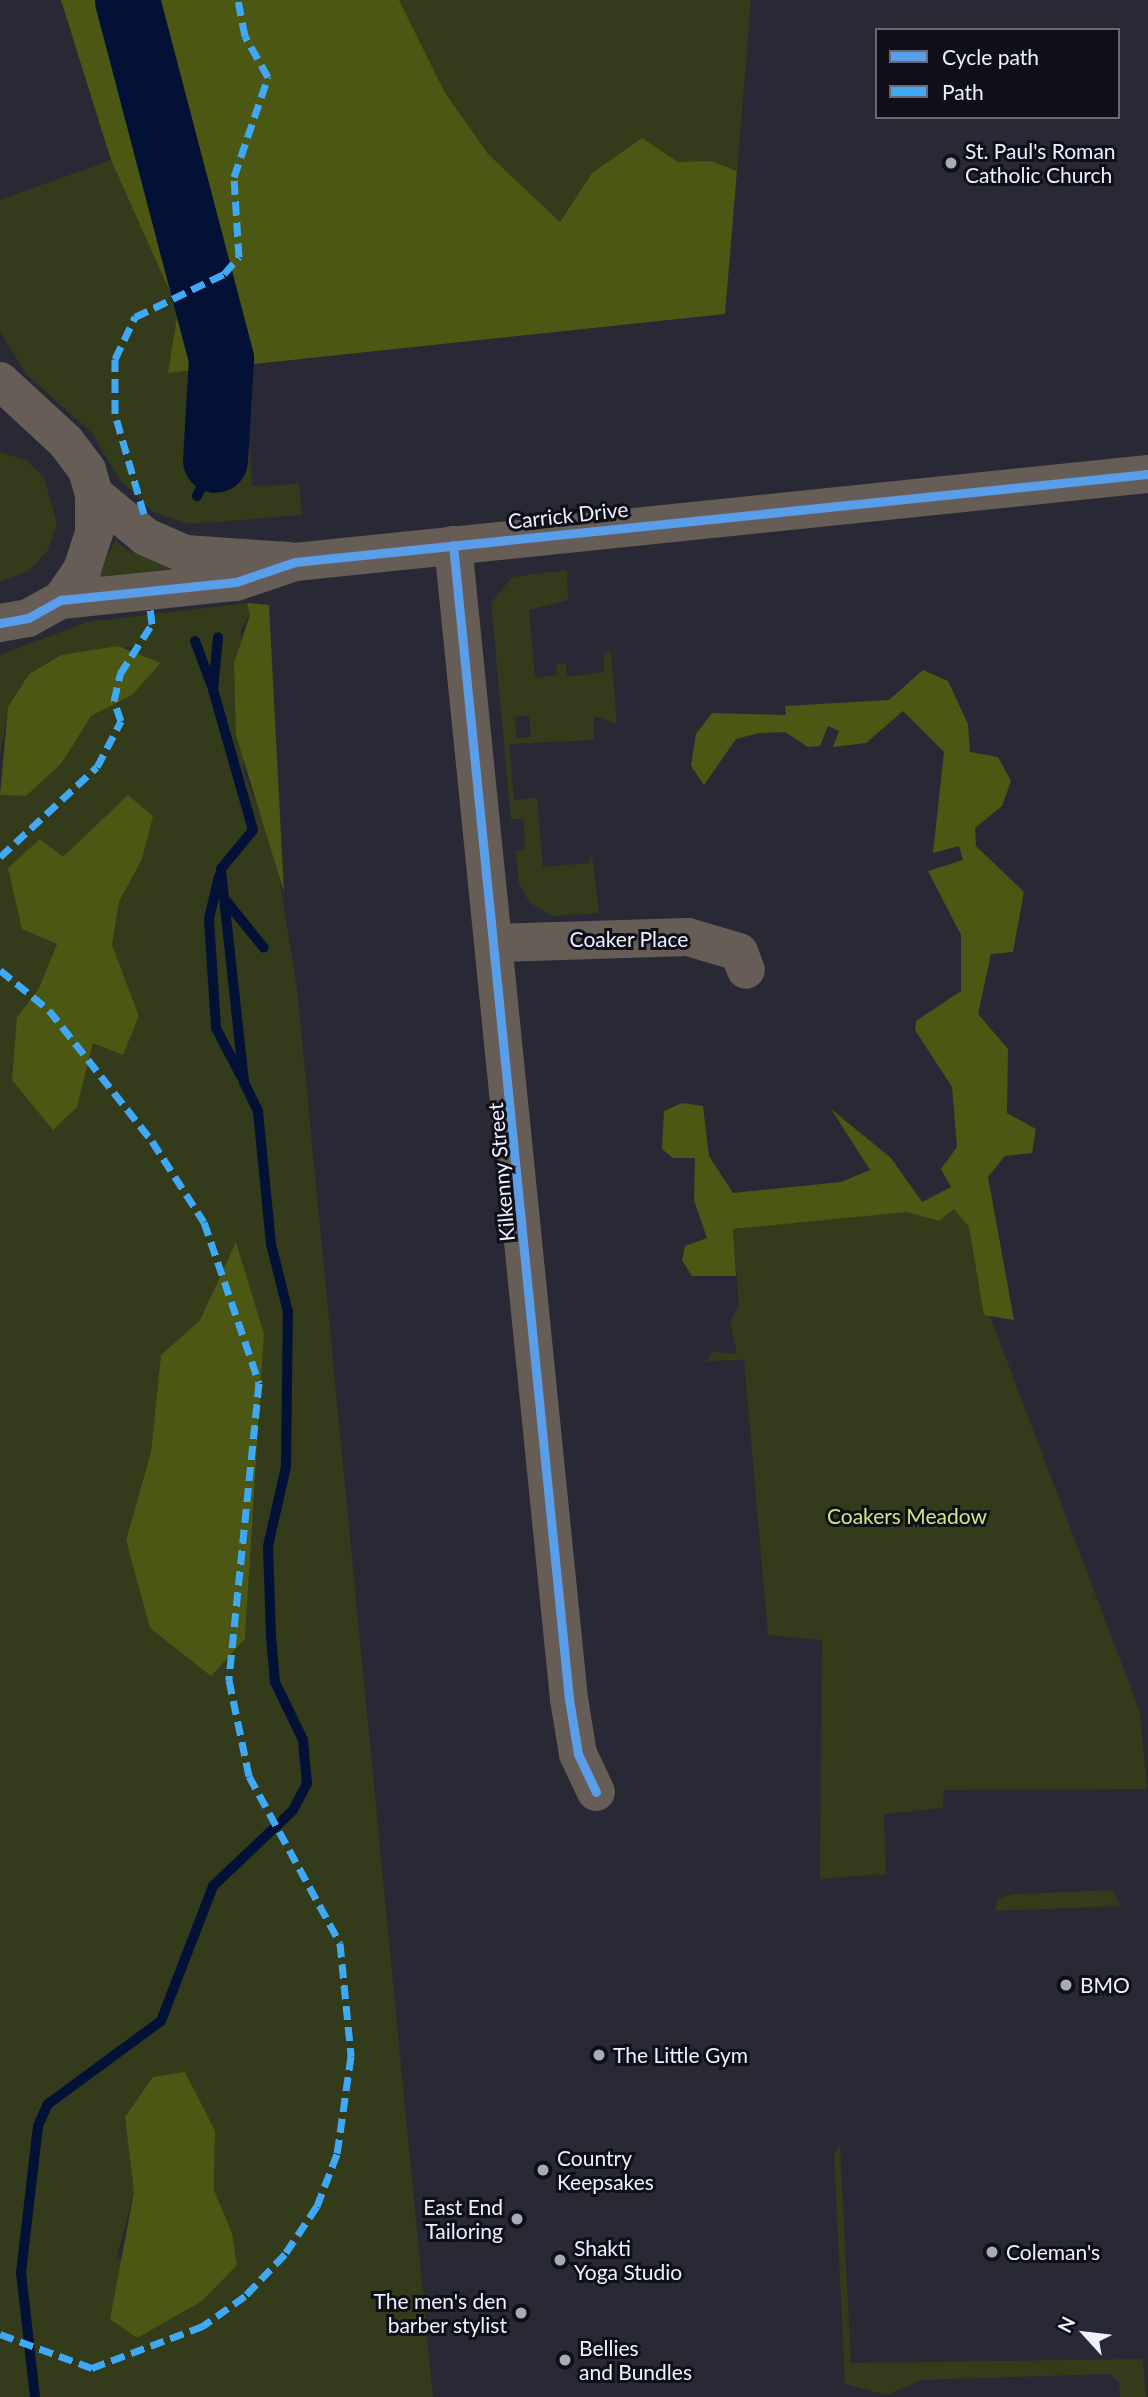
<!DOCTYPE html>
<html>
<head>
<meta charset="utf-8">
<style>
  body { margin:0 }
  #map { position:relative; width:1148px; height:2397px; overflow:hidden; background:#282934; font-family:Lato,sans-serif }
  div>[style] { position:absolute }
  .green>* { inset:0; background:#333b1b }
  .forest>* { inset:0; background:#4b5712 }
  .stream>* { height:10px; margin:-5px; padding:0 5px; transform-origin:5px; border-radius:5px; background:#041136 }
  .river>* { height:65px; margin:-32.5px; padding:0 32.5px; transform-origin:32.5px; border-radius:32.5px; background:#041136 }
  .minor>* { height:38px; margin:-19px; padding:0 19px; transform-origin:19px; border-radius:19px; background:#675d57 }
  .quiet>* { height:7px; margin-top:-3.5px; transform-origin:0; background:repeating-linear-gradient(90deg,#3fa9f5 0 14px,transparent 0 21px) }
  .cycleway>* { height:9px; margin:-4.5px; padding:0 4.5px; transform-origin:4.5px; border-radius:4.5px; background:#5a9eea }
  .dots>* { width:19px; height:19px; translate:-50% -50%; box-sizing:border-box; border:4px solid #0e0f18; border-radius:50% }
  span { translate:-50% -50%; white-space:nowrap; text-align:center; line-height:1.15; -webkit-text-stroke:6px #0e0f18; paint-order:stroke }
  .poi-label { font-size:21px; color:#eef0ff }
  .left { translate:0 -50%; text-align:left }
  .right { translate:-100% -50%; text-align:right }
  .street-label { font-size:21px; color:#eef0ff }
  .park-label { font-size:21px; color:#cfe780 }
  .legend { position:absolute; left:875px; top:28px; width:245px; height:91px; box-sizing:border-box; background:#0e0f18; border:2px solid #686974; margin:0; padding:9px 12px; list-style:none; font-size:21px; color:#eef0ff }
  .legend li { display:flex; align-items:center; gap:14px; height:35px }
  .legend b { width:35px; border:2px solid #686974 }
  .north { position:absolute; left:1050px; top:2299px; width:70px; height:70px; -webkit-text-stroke:5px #0e0f18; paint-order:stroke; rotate:297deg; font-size:19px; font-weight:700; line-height:28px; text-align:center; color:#eef0ff }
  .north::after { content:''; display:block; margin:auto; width:24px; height:32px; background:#eef0ff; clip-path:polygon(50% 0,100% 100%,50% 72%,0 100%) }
</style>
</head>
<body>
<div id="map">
  <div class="green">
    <i style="clip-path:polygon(399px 0,751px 0,737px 171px,711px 161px,592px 173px,560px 222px,488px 154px,444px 91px)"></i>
    <i style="clip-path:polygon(111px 160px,178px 310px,168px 373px,244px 365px,252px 486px,299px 484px,302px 515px,189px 524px,153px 512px,120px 480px,92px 433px,27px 375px,0 332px,0 200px)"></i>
    <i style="clip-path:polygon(0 452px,26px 460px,44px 477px,57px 524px,48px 550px,29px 571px,0 582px)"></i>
    <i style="clip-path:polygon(115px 540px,128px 550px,171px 569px,98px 577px)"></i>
    <i style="clip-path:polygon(evenodd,567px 570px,568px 600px,529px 610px,535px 678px,557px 675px,556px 665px,566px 664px,567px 677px,604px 672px,604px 653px,611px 652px,617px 724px,594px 716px,594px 740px,509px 744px,514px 800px,537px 798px,543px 867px,588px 863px,592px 854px,599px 913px,552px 916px,530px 903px,519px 884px,516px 851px,525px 850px,524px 819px,511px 819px,491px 603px,512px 577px,567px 570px,529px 716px,531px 737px,516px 738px,515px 717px,529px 716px)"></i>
    <i style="clip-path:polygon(evenodd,247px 603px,250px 615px,241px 629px,244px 772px,275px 852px,297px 988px,433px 2397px,0 2397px,0 795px,26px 796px,62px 763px,91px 716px,132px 695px,161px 663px,135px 657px,131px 647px,60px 655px,29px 674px,8px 707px,0 756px,0 655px,87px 622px,247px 603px,142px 859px,119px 902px,112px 946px,139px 1016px,93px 1043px,77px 1107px,17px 1017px,39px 988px,57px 944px,142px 859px,247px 603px,236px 1243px,264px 1334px,245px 1638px,126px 1540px,151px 1452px,161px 1355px,200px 1320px,236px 1243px,247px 603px,215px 2131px,214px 2190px,232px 2233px,116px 2260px,134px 2192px,215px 2131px)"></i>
    <i style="clip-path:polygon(990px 1203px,990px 1316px,1140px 1712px,1147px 1789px,944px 1790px,943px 1808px,884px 1814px,886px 1874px,820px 1879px,822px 1640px,768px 1635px,744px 1360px,706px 1361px,712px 1352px,737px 1354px,730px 1321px,739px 1306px,733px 1229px)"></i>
    <i style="clip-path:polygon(1112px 1890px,1122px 1906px,995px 1911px,999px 1898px,1014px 1894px)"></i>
    <i style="clip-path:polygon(840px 2146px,851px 2363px,1143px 2359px,1146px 2397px,1120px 2397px,1119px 2382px,1110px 2374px,922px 2380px,886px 2395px,845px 2384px,834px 2154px)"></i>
  </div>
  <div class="forest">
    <i style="clip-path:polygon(61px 0,399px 0,444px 91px,488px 154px,560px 222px,592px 173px,642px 138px,678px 162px,711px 161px,737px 171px,725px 314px,168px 373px,178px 310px,111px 160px)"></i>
    <i style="clip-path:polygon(247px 603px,269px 605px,284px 892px,236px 735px,234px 663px,250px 615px)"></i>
    <i style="clip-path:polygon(118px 646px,161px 663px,132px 695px,91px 716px,62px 763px,26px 796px,0 795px,8px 707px,29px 674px,61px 655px)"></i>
    <i style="clip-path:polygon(923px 670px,948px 681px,968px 724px,970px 752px,998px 757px,1011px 781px,1002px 806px,975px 828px,976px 846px,1024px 892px,1013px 952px,991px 954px,978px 1014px,1008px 1049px,1007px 1113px,1036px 1129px,1032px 1153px,1005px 1156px,988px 1177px,1014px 1320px,984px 1315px,969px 1227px,954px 1209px,939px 1221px,907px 1212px,733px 1229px,736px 1276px,692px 1276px,682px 1260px,685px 1246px,707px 1238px,694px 1200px,695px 1158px,673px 1158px,662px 1149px,664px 1111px,682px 1103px,703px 1106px,709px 1156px,733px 1193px,841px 1182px,870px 1170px,831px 1109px,891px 1158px,922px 1202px,951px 1187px,941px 1169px,957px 1147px,952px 1087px,915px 1030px,916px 1021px,961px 991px,961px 935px,928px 871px,963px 860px,959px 846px,933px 853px,944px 752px,903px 711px,866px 743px,833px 747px,839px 731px,828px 726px,820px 746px,808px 747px,785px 732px,759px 733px,736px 739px,704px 785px,691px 766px,696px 734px,712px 713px,786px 715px,785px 706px,889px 700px)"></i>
    <i style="clip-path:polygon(128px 795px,153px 816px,142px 859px,119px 902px,112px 945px,139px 1016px,123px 1055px,93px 1043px,77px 1107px,53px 1130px,12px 1080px,17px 1017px,39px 988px,57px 944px,22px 929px,8px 868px,40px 839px,63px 857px)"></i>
    <i style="clip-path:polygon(236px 1242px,264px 1334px,245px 1639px,211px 1676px,150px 1628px,126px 1540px,151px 1452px,161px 1355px,200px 1320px)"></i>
    <i style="clip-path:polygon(185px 2072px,215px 2131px,214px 2190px,232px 2233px,237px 2265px,202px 2301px,137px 2338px,110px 2319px,134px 2192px,125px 2117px,153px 2077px)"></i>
  </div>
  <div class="stream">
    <i style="left:213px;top:488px;width:21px;rotate:-87deg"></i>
    <i style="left:197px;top:496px;width:40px;rotate:-63.4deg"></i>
    <i style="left:195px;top:641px;width:48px;rotate:69.3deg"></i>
    <i style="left:219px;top:876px;width:44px;rotate:103.1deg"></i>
    <i style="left:209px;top:919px;width:109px;rotate:86.3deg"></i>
    <i style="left:216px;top:1028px;width:54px;rotate:62.5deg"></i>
    <i style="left:226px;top:901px;width:60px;rotate:51deg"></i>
    <i style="left:35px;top:2397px;width:125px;rotate:-96.4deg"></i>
    <i style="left:21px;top:2273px;width:148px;rotate:-83.4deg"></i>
    <i style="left:38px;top:2126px;width:24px;rotate:-66deg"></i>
    <i style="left:48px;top:2104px;width:140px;rotate:-36.3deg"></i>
    <i style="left:161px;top:2021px;width:145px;rotate:-68.9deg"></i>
    <i style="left:213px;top:1886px;width:110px;rotate:-43.5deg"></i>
    <i style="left:293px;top:1810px;width:30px;rotate:-62deg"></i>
    <i style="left:307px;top:1784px;width:44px;rotate:-95.2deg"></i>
    <i style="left:303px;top:1740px;width:64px;rotate:-115.8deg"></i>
    <i style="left:275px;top:1682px;width:46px;rotate:-95deg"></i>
    <i style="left:271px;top:1636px;width:90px;rotate:-91.9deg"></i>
    <i style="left:268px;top:1546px;width:81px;rotate:-77.2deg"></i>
    <i style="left:286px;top:1467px;width:155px;rotate:-89.3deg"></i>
    <i style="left:288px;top:1312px;width:70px;rotate:-104deg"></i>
    <i style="left:271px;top:1244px;width:134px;rotate:-95.6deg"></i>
    <i style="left:258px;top:1111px;width:32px;rotate:-116deg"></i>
    <i style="left:244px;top:1082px;width:214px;rotate:-96.2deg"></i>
    <i style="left:221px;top:869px;width:50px;rotate:-50.6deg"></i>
    <i style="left:253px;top:830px;width:146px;rotate:-105.9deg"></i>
    <i style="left:213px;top:690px;width:53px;rotate:-84.6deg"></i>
  </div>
  <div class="river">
    <i style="left:127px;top:0;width:371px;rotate:75.3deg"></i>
    <i style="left:221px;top:359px;width:101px;rotate:93.4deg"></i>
  </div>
  <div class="minor">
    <i style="left:0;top:381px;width:90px;rotate:42.7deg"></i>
    <i style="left:66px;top:442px;width:35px;rotate:53deg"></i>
    <i style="left:87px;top:470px;width:25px;rotate:74deg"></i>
    <i style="left:94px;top:494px;width:39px;rotate:90deg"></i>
    <i style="left:94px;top:533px;width:39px;rotate:108deg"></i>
    <i style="left:82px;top:570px;width:37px;rotate:125deg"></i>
    <i style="left:94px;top:494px;width:67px;rotate:39.6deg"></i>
    <i style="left:146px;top:537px;width:43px;rotate:23.6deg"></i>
    <i style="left:185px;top:554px;width:104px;rotate:3.9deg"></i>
    <i style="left:453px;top:545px;width:1160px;rotate:84.26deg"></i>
    <i style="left:569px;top:1699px;width:56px;rotate:80.7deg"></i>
    <i style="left:578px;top:1754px;width:42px;rotate:64.7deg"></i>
    <i style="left:0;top:623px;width:28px;rotate:-10deg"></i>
    <i style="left:28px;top:618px;width:38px;rotate:-29deg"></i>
    <i style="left:61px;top:600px;width:176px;rotate:-5.9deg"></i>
    <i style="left:236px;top:582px;width:62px;rotate:-18.7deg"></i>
    <i style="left:295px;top:562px;width:858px;rotate:-5.89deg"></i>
    <i style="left:496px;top:943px;width:192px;rotate:-1.8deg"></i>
    <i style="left:688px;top:937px;width:53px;rotate:16.4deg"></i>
    <i style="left:739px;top:952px;width:19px;rotate:69deg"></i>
  </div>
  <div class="quiet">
    <i style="left:144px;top:514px;width:104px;rotate:-106.2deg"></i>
    <i style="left:115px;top:414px;width:55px;rotate:-90deg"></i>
    <i style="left:115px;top:359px;width:47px;rotate:-64.5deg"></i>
    <i style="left:135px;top:317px;width:99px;rotate:-25.8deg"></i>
    <i style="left:224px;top:274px;width:23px;rotate:-49deg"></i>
    <i style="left:239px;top:257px;width:80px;rotate:-93.6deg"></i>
    <i style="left:234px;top:177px;width:106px;rotate:-71.2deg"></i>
    <i style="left:268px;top:77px;width:47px;rotate:-119.3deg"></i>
    <i style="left:245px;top:36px;width:37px;rotate:-101deg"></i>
    <i style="left:0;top:857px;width:132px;rotate:-42.9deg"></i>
    <i style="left:97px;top:767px;width:52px;rotate:-62.4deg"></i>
    <i style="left:121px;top:721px;width:21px;rotate:-109deg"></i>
    <i style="left:114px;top:701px;width:28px;rotate:-77deg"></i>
    <i style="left:120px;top:674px;width:59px;rotate:-57.4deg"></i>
    <i style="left:152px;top:624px;width:16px;rotate:-97deg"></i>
    <i style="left:0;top:970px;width:63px;rotate:39.2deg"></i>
    <i style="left:49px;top:1010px;width:167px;rotate:51.8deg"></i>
    <i style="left:152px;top:1141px;width:96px;rotate:57.3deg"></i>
    <i style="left:204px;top:1222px;width:170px;rotate:71.1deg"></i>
    <i style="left:259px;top:1383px;width:299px;rotate:95.8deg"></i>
    <i style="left:229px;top:1680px;width:98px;rotate:78.2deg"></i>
    <i style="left:249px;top:1776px;width:190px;rotate:61.4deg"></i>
    <i style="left:340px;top:1943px;width:114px;rotate:84.4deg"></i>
    <i style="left:351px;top:2056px;width:99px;rotate:98.1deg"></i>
    <i style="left:337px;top:2154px;width:56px;rotate:111deg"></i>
    <i style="left:317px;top:2206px;width:58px;rotate:123.7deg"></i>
    <i style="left:285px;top:2254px;width:58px;rotate:133.6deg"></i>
    <i style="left:245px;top:2296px;width:52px;rotate:144.5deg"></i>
    <i style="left:203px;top:2326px;width:119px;rotate:159.3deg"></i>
    <i style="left:92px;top:2368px;width:98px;rotate:-159.7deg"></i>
  </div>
  <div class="cycleway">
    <i style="left:453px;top:545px;width:1160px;rotate:84.26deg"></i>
    <i style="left:569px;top:1699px;width:56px;rotate:80.7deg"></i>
    <i style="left:578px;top:1754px;width:42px;rotate:64.7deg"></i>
    <i style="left:0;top:623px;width:28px;rotate:-10deg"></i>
    <i style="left:28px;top:618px;width:38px;rotate:-29deg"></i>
    <i style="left:61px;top:600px;width:176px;rotate:-5.9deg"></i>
    <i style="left:236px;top:582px;width:62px;rotate:-18.7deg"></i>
    <i style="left:295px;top:562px;width:858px;rotate:-5.89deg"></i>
  </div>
  <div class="dots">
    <i style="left:951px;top:163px;background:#a9aab8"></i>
    <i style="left:1066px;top:1985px;background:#a9aab8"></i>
    <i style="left:599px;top:2055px;background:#a9aab8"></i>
    <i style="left:543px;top:2170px;background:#a9aab8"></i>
    <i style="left:517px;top:2219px;background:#a9aab8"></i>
    <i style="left:992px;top:2252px;background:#a9aab8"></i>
    <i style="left:560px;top:2260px;background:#a9aab8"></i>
    <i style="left:521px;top:2313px;background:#a9aab8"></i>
    <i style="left:565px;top:2360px;background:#a9aab8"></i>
  </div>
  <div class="poi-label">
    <span class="left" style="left:965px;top:163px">St. Paul's Roman<br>Catholic Church</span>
    <span class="left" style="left:1080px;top:1985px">BMO</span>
    <span class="left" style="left:613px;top:2055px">The Little Gym</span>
    <span class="left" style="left:557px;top:2170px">Country<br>Keepsakes</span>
    <span class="right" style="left:503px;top:2219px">East End<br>Tailoring</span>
    <span class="left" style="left:574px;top:2260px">Shakti<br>Yoga Studio</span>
    <span class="left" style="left:1006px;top:2252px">Coleman's</span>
    <span class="right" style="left:507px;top:2313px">The men's den<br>barber stylist</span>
    <span class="left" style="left:579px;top:2360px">Bellies<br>and Bundles</span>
  </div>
  <div class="street-label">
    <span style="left:568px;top:515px;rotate:-6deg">Carrick Drive</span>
    <span style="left:629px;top:939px">Coaker Place</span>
    <span style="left:501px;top:1172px;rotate:-95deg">Kilkenny Street</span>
  </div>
  <div class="park-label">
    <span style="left:907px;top:1516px">Coakers Meadow</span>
  </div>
  <ul class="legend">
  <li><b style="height:9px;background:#5a9eea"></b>Cycle path</li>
  <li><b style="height:9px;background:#3fa9f5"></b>Path</li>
  </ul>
  <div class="north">N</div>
</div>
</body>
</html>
